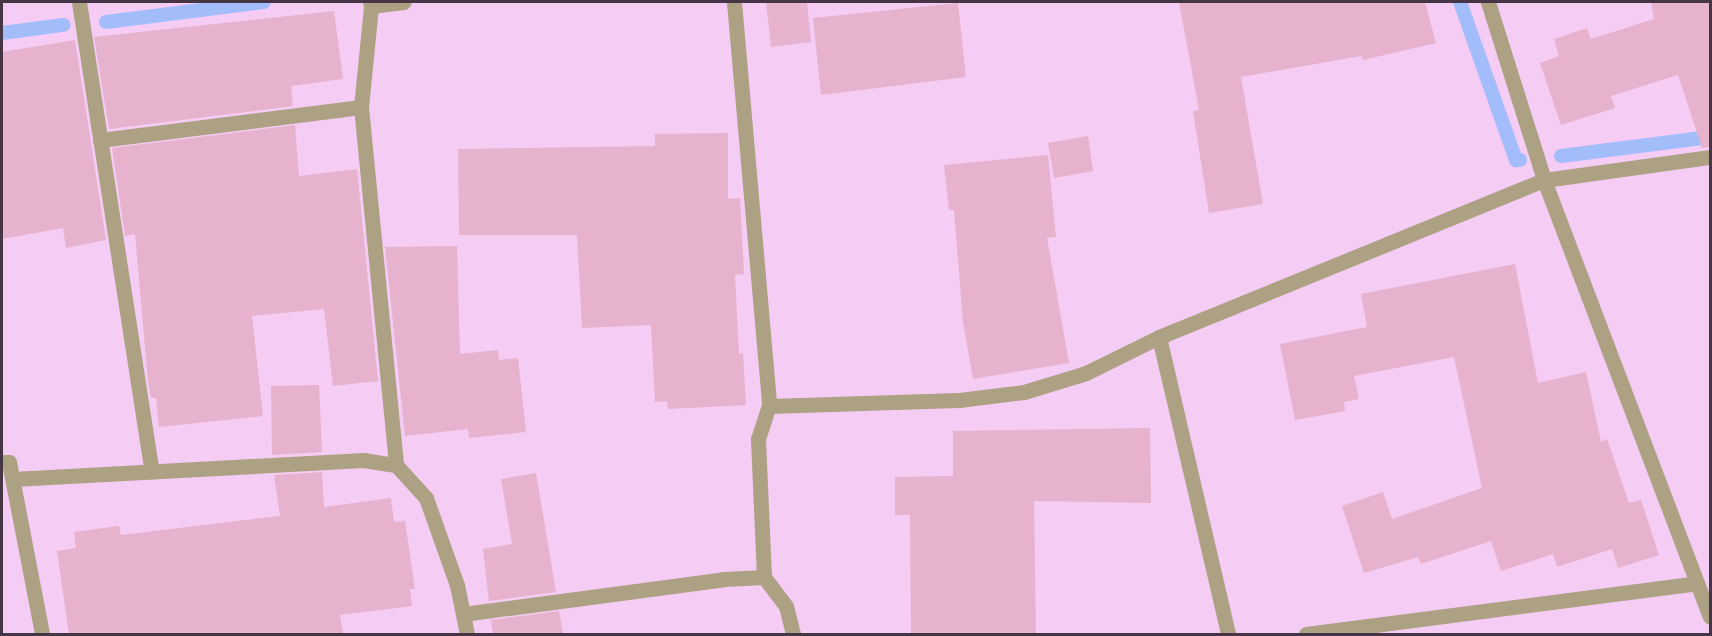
<!DOCTYPE html>
<html>
<head>
<meta charset="utf-8">
<style>
  body { margin:0 }
  #map { position:relative; width:1712px; height:636px; overflow:hidden; background:#f5ccf4; font-family:"DejaVu Sans",sans-serif }
  div>[style] { position:absolute }
  .stream>* { height:14px; margin:-7px; padding:0 7px; transform-origin:7px; border-radius:7px; background:#a3bdfb }
  .building>* { inset:0; background:#e6b2cd }
  .minor>* { height:15px; margin:-7.5px; padding:0 7.5px; transform-origin:7.5px; border-radius:7.5px; background:#ada184 }
  span { translate:-50% -50%; white-space:nowrap; text-align:center; line-height:1.15; -webkit-text-stroke:5px #fddcfd; paint-order:stroke }
  .frame { position:absolute; inset:0; border:3px solid #453545; pointer-events:none }
</style>
</head>
<body>
<div id="map">
  <div class="stream">
    <i style="left:1460px;top:2px;width:168px;rotate:70.5deg"></i>
    <i style="left:1516px;top:160px;width:4px"></i>
    <i style="left:106px;top:22px;width:159px;rotate:-7.2deg"></i>
    <i style="left:2px;top:33px;width:62px;rotate:-7.5deg"></i>
    <i style="left:1561px;top:156px;width:150px;rotate:-7.3deg"></i>
  </div>
  <div class="building">
    <i style="clip-path:polygon(766px 2px,807px 2px,811px 42px,771px 47px)"></i>
    <i style="clip-path:polygon(1179px 2px,1425px 2px,1436px 43px,1363px 60px,1361px 56px,1241px 77px,1263px 204px,1209px 213px,1193px 111px,1199px 110px)"></i>
    <i style="clip-path:polygon(1651px 2px,1710px 2px,1710px 147px,1702px 148px,1678px 75px,1611px 96px,1615px 108px,1561px 125px,1540px 63px,1559px 56px,1554px 39px,1587px 28px,1591px 39px,1654px 19px)"></i>
    <i style="clip-path:polygon(958px 3px,966px 77px,821px 95px,813px 18px)"></i>
    <i style="clip-path:polygon(334px 11px,343px 79px,291px 86px,293px 106px,109px 129px,94px 37px)"></i>
    <i style="clip-path:polygon(75px 40px,106px 240px,66px 248px,63px 228px,2px 239px,2px 52px)"></i>
    <i style="clip-path:polygon(295px 125px,299px 176px,357px 169px,378px 381px,333px 386px,324px 309px,252px 316px,263px 416px,159px 427px,156px 398px,151px 398px,148px 381px,135px 234px,125px 236px,112px 148px)"></i>
    <i style="clip-path:polygon(728px 133px,728px 199px,740px 198px,744px 274px,735px 275px,739px 354px,743px 353px,746px 405px,668px 409px,667px 401px,655px 402px,651px 325px,582px 328px,577px 235px,459px 235px,458px 149px,655px 146px,655px 134px)"></i>
    <i style="clip-path:polygon(1088px 136px,1093px 171px,1054px 178px,1048px 143px)"></i>
    <i style="clip-path:polygon(1048px 155px,1056px 237px,1047px 238px,1069px 363px,973px 379px,963px 322px,954px 210px,949px 210px,944px 165px)"></i>
    <i style="clip-path:polygon(457px 246px,460px 354px,498px 350px,499px 360px,518px 358px,526px 432px,469px 438px,468px 429px,405px 436px,385px 247px)"></i>
    <i style="clip-path:polygon(1515px 264px,1538px 383px,1586px 372px,1601px 442px,1607px 439px,1629px 503px,1641px 500px,1659px 555px,1618px 568px,1612px 549px,1557px 567px,1553px 554px,1501px 571px,1491px 541px,1421px 564px,1418px 557px,1364px 573px,1342px 506px,1383px 492px,1392px 519px,1482px 488px,1454px 357px,1354px 376px,1359px 399px,1344px 402px,1345px 411px,1295px 420px,1280px 344px,1367px 327px,1361px 294px)"></i>
    <i style="clip-path:polygon(319px 385px,322px 452px,272px 455px,271px 386px)"></i>
    <i style="clip-path:polygon(1150px 428px,1151px 503px,1034px 501px,1036px 634px,911px 634px,910px 515px,895px 515px,895px 477px,953px 476px,953px 431px)"></i>
    <i style="clip-path:polygon(322px 472px,324px 507px,391px 498px,394px 522px,405px 521px,415px 589px,410px 589px,412px 606px,340px 615px,343px 634px,69px 634px,57px 551px,76px 548px,74px 532px,119px 526px,121px 535px,280px 516px,274px 475px)"></i>
    <i style="clip-path:polygon(536px 473px,556px 592px,489px 601px,483px 549px,512px 544px,501px 479px)"></i>
    <i style="clip-path:polygon(559px 611px,563px 634px,493px 634px,491px 620px)"></i>
  </div>
  <div class="minor">
    <i style="left:79px;top:2px;width:475px;rotate:81.2deg"></i>
    <i style="left:370px;top:2px;width:4px;rotate:76deg"></i>
    <i style="left:371px;top:6px;width:33px;rotate:-7deg"></i>
    <i style="left:734px;top:2px;width:406px;rotate:85deg"></i>
    <i style="left:769px;top:406px;width:190px;rotate:-1.8deg"></i>
    <i style="left:959px;top:400px;width:65px;rotate:-7deg"></i>
    <i style="left:1024px;top:392px;width:65px;rotate:-17deg"></i>
    <i style="left:1086px;top:373px;width:81px;rotate:-26.3deg"></i>
    <i style="left:1159px;top:337px;width:416px;rotate:-22.2deg"></i>
    <i style="left:1544px;top:180px;width:168px;rotate:-7.9deg"></i>
    <i style="left:1488px;top:2px;width:187px;rotate:72.5deg"></i>
    <i style="left:1544px;top:180px;width:467px;rotate:69.2deg"></i>
    <i style="left:361px;top:107px;width:360px;rotate:84.4deg"></i>
    <i style="left:100px;top:140px;width:263px;rotate:-7.2deg"></i>
    <i style="left:361px;top:107px;width:101px;rotate:-84.3deg"></i>
    <i style="left:1159px;top:337px;width:305px;rotate:76.9deg"></i>
    <i style="left:2px;top:462px;width:7px"></i>
    <i style="left:9px;top:462px;width:175px;rotate:79.1deg"></i>
    <i style="left:13px;top:479px;width:351px;rotate:-3.1deg"></i>
    <i style="left:363px;top:460px;width:33px;rotate:9deg"></i>
    <i style="left:396px;top:465px;width:45px;rotate:47.7deg"></i>
    <i style="left:426px;top:498px;width:92px;rotate:70.4deg"></i>
    <i style="left:457px;top:585px;width:50px;rotate:78.5deg"></i>
    <i style="left:764px;top:577px;width:138px;rotate:-92.5deg"></i>
    <i style="left:758px;top:439px;width:35px;rotate:-72deg"></i>
    <i style="left:463px;top:614px;width:263px;rotate:-7.6deg"></i>
    <i style="left:724px;top:579px;width:40px;rotate:-2.9deg"></i>
    <i style="left:764px;top:577px;width:36px;rotate:53deg"></i>
    <i style="left:786px;top:606px;width:29px;rotate:76deg"></i>
    <i style="left:1306px;top:634px;width:394px;rotate:-7.4deg"></i>
  </div>
  <div class="frame"></div>
</div>
</body>
</html>
